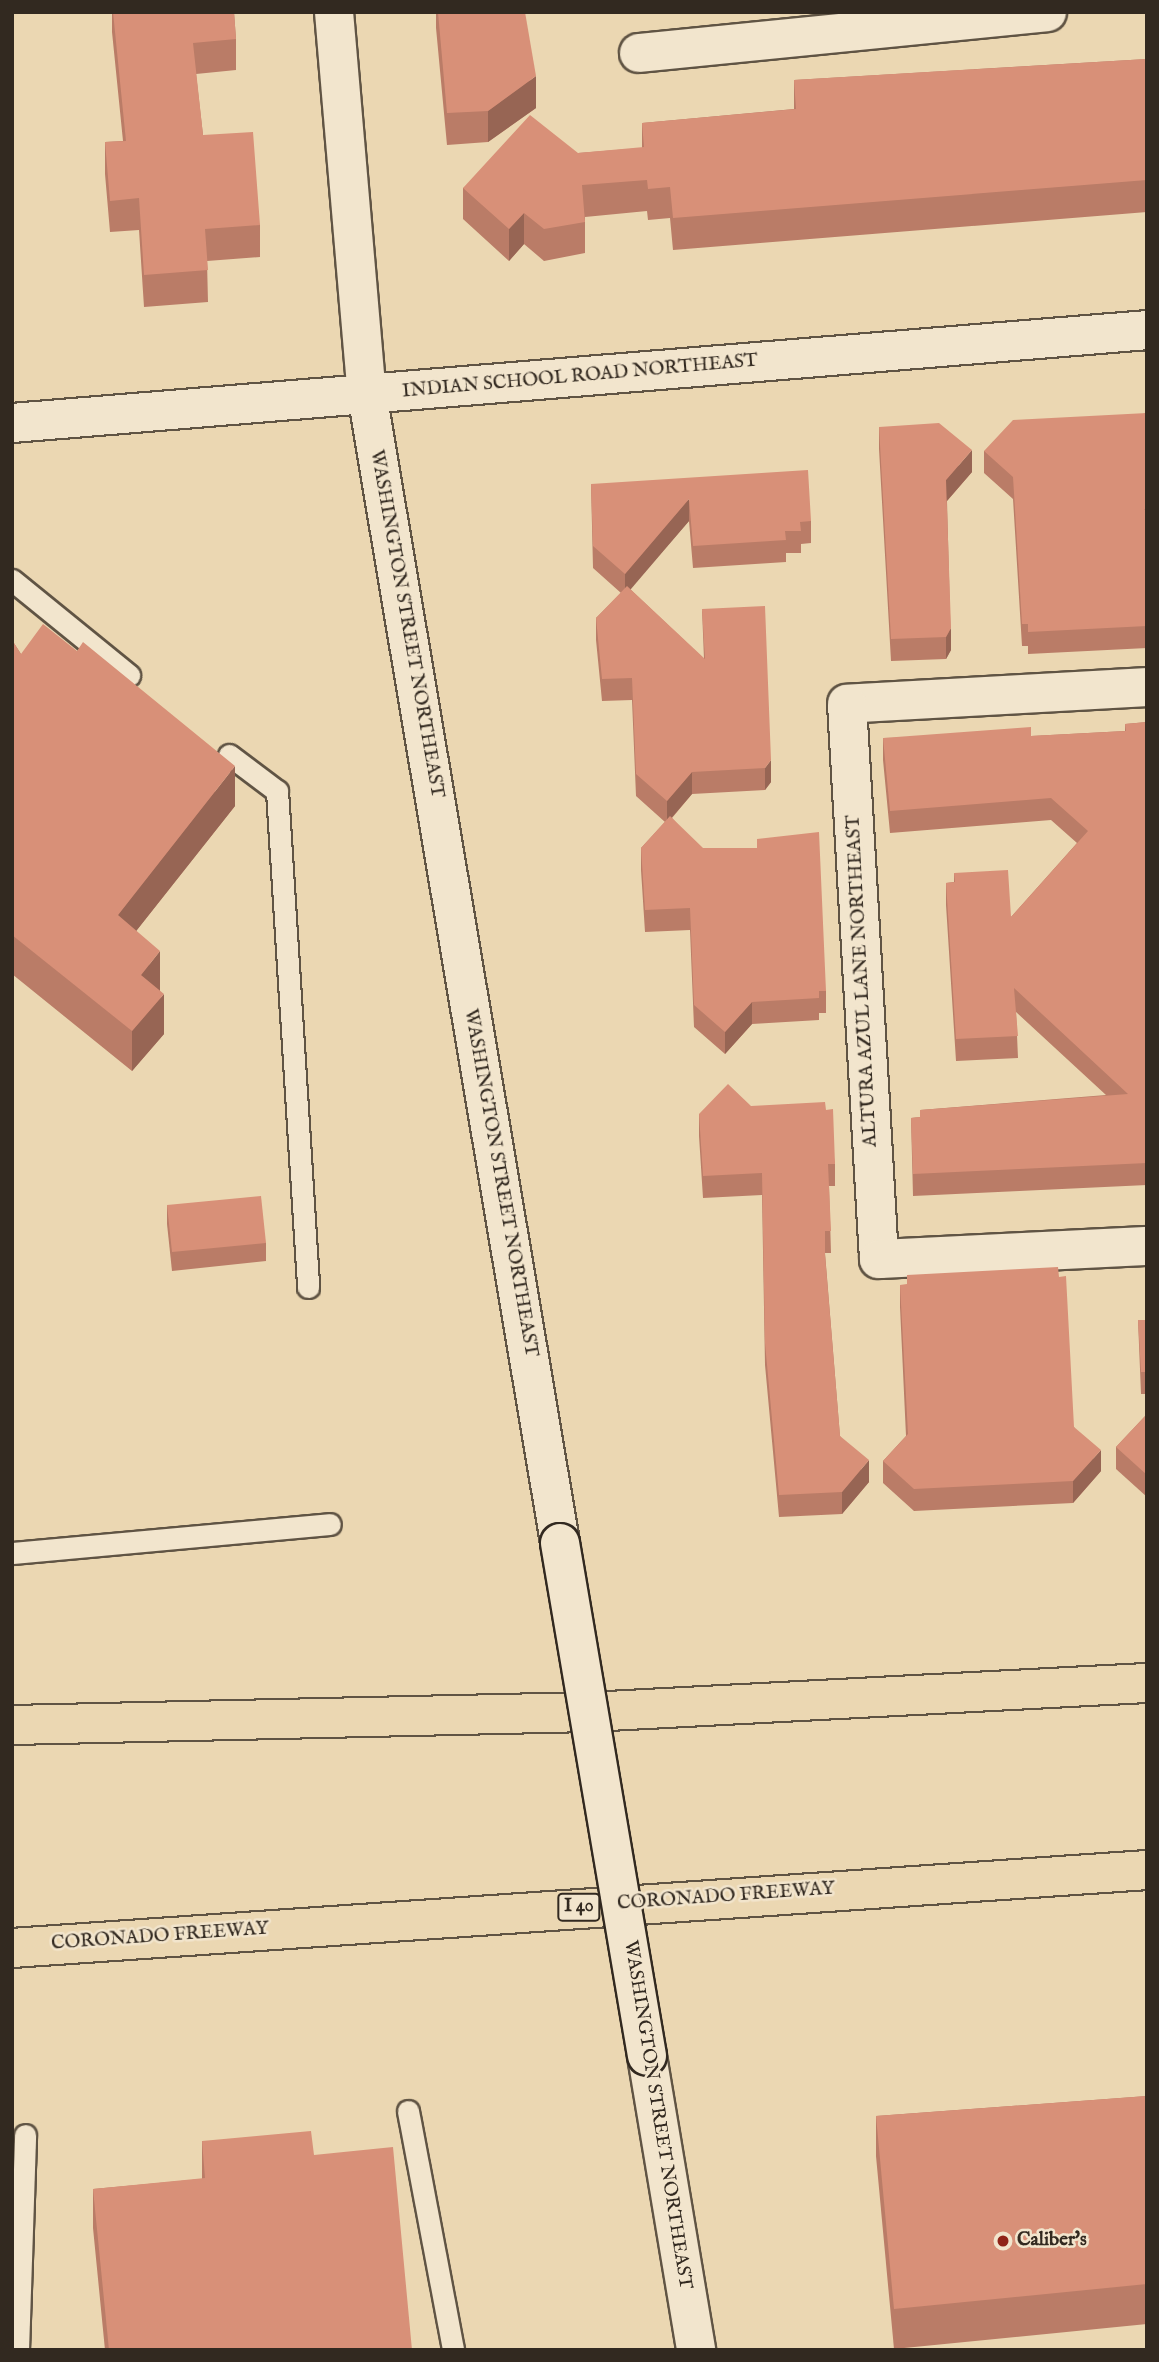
<!DOCTYPE html>
<html>
<head>
<meta charset="utf-8">
<style>
  body { margin:0 }
  #map { position:relative; width:1159px; height:2362px; overflow:hidden; background:#ebd7b2; font-family:"IM FELL English",serif }
  div>[style] { position:absolute }
  .roads { filter:drop-shadow(2px 0 #605444) drop-shadow(-2px 0 #605444) drop-shadow(0 2px #605444) drop-shadow(0 -2px #605444) }
  .lane>* { height:21px; margin:-10.5px; padding:0 10.5px; transform-origin:10.5px; border-radius:10.5px; background:#f2e5cd }
  .street>* { height:38px; margin:-19px; padding:0 19px; transform-origin:19px; border-radius:19px; background:#f2e5cd }
  .secondary>* { height:38px; margin:-19px; padding:0 19px; transform-origin:19px; border-radius:19px; background:#f2e5cd }
  .highway>* { height:38px; margin:-19px; padding:0 19px; transform-origin:19px; border-radius:19px; background:#ebd7b2 }
  .bridges { filter:drop-shadow(2px 0 #322920) drop-shadow(-2px 0 #322920) drop-shadow(0 2px #322920) drop-shadow(0 -2px #322920) }
  .secondary-bridge>* { height:38px; margin:-19px; padding:0 19px; transform-origin:19px; border-radius:19px; background:#f2e5cd }
  .wall>* { inset:0; background:#ba7c67 }
  .shaded-wall>* { inset:0; background:#976554 }
  .building>* { inset:0; background:#d89078 }
  .dots>* { width:19px; height:19px; translate:-50% -50%; box-sizing:border-box; border:4px solid #f2e5cd; border-radius:50% }
  span { translate:-50% -50%; white-space:nowrap; text-align:center; line-height:1.15; -webkit-text-stroke:5px #f2e5cd; paint-order:stroke }
  .shield-label span { padding:2px 5px; background:#f2e5cd; border:2px solid; border-radius:5px; -webkit-text-stroke-width:0 }
  .shield-label { font-size:18px; color:#322920; font-weight:700 }
  .street-label { font-size:19px; color:#322920 }
  .poi-label { font-size:19px; color:#322920; font-weight:700 }
  .left { translate:0 -50%; text-align:left }
  .frame { position:absolute; inset:0; border:14px solid #322920; pointer-events:none }
</style>
</head>
<body>
<div id="map">
  <div class="roads">
    <div class="lane">
      <i style="left:12px;top:580px;width:151px;rotate:39.1deg"></i>
      <i style="left:229px;top:755px;width:60px;rotate:36.9deg"></i>
      <i style="left:277px;top:791px;width:497px;rotate:86.4deg"></i>
      <i style="left:12px;top:1553px;width:319px;rotate:-5.2deg"></i>
      <i style="left:408px;top:2111px;width:243px;rotate:79.3deg"></i>
      <i style="left:18px;top:2350px;width:215px;rotate:-88.1deg"></i>
    </div>
    <div class="street">
      <i style="left:639px;top:53px;width:410px;rotate:-5.7deg"></i>
      <i style="left:1147px;top:687px;width:300px;rotate:176.8deg"></i>
      <i style="left:847px;top:704px;width:556px;rotate:86.7deg"></i>
      <i style="left:879px;top:1259px;width:268px;rotate:-2.8deg"></i>
    </div>
    <div class="secondary">
      <i style="left:334px;top:12px;width:383px;rotate:85.1deg"></i>
      <i style="left:367px;top:394px;width:1165px;rotate:80.46deg"></i>
      <i style="left:12px;top:423px;width:1139px;rotate:-4.68deg"></i>
      <i style="left:647px;top:2056px;width:298px;rotate:80.5deg"></i>
    </div>
    <div class="highway">
      <i style="left:12px;top:1725px;width:577px;rotate:-1.29deg"></i>
      <i style="left:589px;top:1712px;width:559px;rotate:-2.98deg"></i>
      <i style="left:12px;top:1948px;width:1138px;rotate:-3.93deg"></i>
    </div>
  </div>
  <div class="bridges">
    <div class="secondary-bridge">
      <i style="left:560px;top:1543px;width:520px;rotate:80.37deg"></i>
    </div>
  </div>
  <div class="wall">
    <i style="clip-path:polygon(112px 12px,234px 12px,236px 39px,236px 70px,196px 74px,203px 135px,260px 225px,260px 257px,207px 261px,208px 302px,144px 307px,139px 230px,110px 232px,105px 174px,105px 142px,123px 141px,112px 32px)"></i>
    <i style="clip-path:polygon(436px 12px,514px 12px,536px 108px,488px 142px,447px 145px,436px 28px)"></i>
    <i style="clip-path:polygon(1147px 59px,1147px 212px,673px 250px,670px 218px,648px 220px,647px 211px,585px 217px,585px 253px,544px 261px,524px 244px,509px 261px,463px 219px,463px 188px,578px 153px,642px 148px,642px 123px,794px 109px,794px 80px)"></i>
    <i style="clip-path:polygon(1147px 413px,1147px 648px,1028px 654px,1028px 646px,1022px 646px,1013px 499px,984px 473px,984px 451px)"></i>
    <i style="clip-path:polygon(879px 427px,972px 472px,947px 501px,951px 650px,946px 659px,891px 661px,879px 449px)"></i>
    <i style="clip-path:polygon(591px 484px,811px 521px,811px 543px,801px 544px,801px 553px,786px 553px,786px 562px,693px 568px,689px 521px,630px 589px,704px 659px,702px 609px,771px 782px,765px 790px,692px 794px,672px 818px,826px 991px,826px 1013px,819px 1013px,819px 1020px,752px 1024px,725px 1054px,694px 1027px,690px 930px,645px 932px,641px 870px,641px 848px,665px 822px,636px 796px,632px 700px,602px 701px,596px 640px,596px 618px,621px 593px,593px 568px)"></i>
    <i style="clip-path:polygon(12px 640px,21px 654px,235px 806px,136px 931px,160px 991px,164px 1034px,132px 1071px,12px 974px)"></i>
    <i style="clip-path:polygon(1147px 722px,1147px 1185px,913px 1196px,911px 1118px,920px 1117px,920px 1110px,1106px 1095px,1016px 1012px,1018px 1058px,956px 1061px,946px 905px,946px 883px,954px 882px,954px 873px,1011px 917px,1077px 843px,1051px 820px,890px 833px,883px 760px,883px 738px,1031px 736px,1125px 731px,1125px 724px)"></i>
    <i style="clip-path:polygon(751px 1106px,826px 1110px,835px 1164px,835px 1186px,829px 1186px,831px 1253px,825px 1253px,840px 1436px,869px 1482px,842px 1514px,779px 1517px,765px 1365px,762px 1195px,703px 1198px,699px 1136px,699px 1114px)"></i>
    <i style="clip-path:polygon(167px 1205px,266px 1243px,266px 1261px,172px 1271px,167px 1224px)"></i>
    <i style="clip-path:polygon(900px 1285px,1074px 1427px,1101px 1471px,1073px 1503px,914px 1511px,883px 1483px,883px 1461px,906px 1436px,900px 1307px)"></i>
    <i style="clip-path:polygon(1147px 1310px,1147px 1394px,1141px 1394px,1138px 1320px,1145px 1320px)"></i>
    <i style="clip-path:polygon(1147px 1414px,1147px 1497px,1116px 1469px,1116px 1447px)"></i>
    <i style="clip-path:polygon(1147px 2096px,1147px 2324px,894px 2349px,876px 2156px,876px 2116px)"></i>
    <i style="clip-path:polygon(202px 2141px,314px 2155px,412px 2350px,105px 2350px,93px 2228px,93px 2189px,202px 2179px)"></i>
  </div>
  <div class="shaded-wall">
    <i style="clip-path:polygon(536px 76px,536px 108px,488px 142px,488px 111px)"></i>
    <i style="clip-path:polygon(524px 213px,524px 244px,509px 261px,509px 229px)"></i>
    <i style="clip-path:polygon(972px 450px,972px 472px,946px 502px,946px 480px)"></i>
    <i style="clip-path:polygon(689px 499px,689px 521px,625px 596px,625px 574px)"></i>
    <i style="clip-path:polygon(951px 628px,951px 650px,946px 659px,946px 637px)"></i>
    <i style="clip-path:polygon(771px 760px,771px 782px,765px 790px,765px 768px)"></i>
    <i style="clip-path:polygon(235px 766px,235px 806px,118px 954px,118px 915px)"></i>
    <i style="clip-path:polygon(692px 772px,692px 794px,667px 823px,667px 801px)"></i>
    <i style="clip-path:polygon(160px 951px,160px 991px,141px 1014px,141px 975px)"></i>
    <i style="clip-path:polygon(164px 994px,164px 1034px,132px 1071px,132px 1031px)"></i>
    <i style="clip-path:polygon(752px 1002px,752px 1024px,725px 1054px,725px 1032px)"></i>
    <i style="clip-path:polygon(1101px 1450px,1101px 1471px,1073px 1503px,1073px 1481px)"></i>
    <i style="clip-path:polygon(869px 1460px,869px 1482px,842px 1514px,842px 1492px)"></i>
  </div>
  <div class="building">
    <i style="clip-path:polygon(113px 12px,234px 12px,236px 39px,193px 43px,203px 135px,253px 132px,260px 225px,205px 229px,208px 270px,144px 275px,139px 198px,110px 201px,105px 142px,126px 141px)"></i>
    <i style="clip-path:polygon(438px 12px,525px 12px,536px 76px,488px 111px,447px 113px)"></i>
    <i style="clip-path:polygon(1147px 59px,1147px 180px,673px 218px,670px 187px,648px 189px,647px 180px,582px 185px,585px 222px,544px 229px,524px 213px,509px 229px,463px 188px,530px 115px,578px 153px,644px 147px,642px 123px,796px 109px,794px 80px)"></i>
    <i style="clip-path:polygon(1147px 413px,1147px 507px,1144px 510px,1147px 510px,1147px 626px,1028px 632px,1028px 624px,1022px 624px,1013px 477px,984px 451px,1013px 420px)"></i>
    <i style="clip-path:polygon(939px 423px,972px 450px,946px 480px,951px 628px,946px 637px,891px 639px,879px 427px)"></i>
    <i style="clip-path:polygon(808px 470px,811px 521px,800px 522px,801px 531px,785px 531px,786px 540px,693px 546px,689px 499px,625px 574px,593px 546px,591px 484px)"></i>
    <i style="clip-path:polygon(627px 586px,705px 659px,702px 609px,765px 606px,771px 760px,765px 768px,692px 772px,667px 801px,636px 774px,632px 678px,602px 679px,596px 618px)"></i>
    <i style="clip-path:polygon(43px 624px,77px 651px,83px 642px,235px 766px,118px 915px,160px 951px,141px 975px,164px 994px,132px 1031px,12px 935px,12px 640px,21px 654px)"></i>
    <i style="clip-path:polygon(1147px 722px,1147px 1163px,913px 1174px,911px 1118px,920px 1117px,920px 1110px,1128px 1094px,1014px 988px,1018px 1036px,956px 1039px,946px 883px,955px 882px,954px 873px,1008px 870px,1011px 917px,1088px 831px,1051px 798px,890px 811px,883px 738px,1031px 727px,1031px 736px,1126px 731px,1125px 724px)"></i>
    <i style="clip-path:polygon(670px 816px,703px 848px,757px 848px,757px 839px,819px 832px,826px 991px,819px 991px,819px 998px,752px 1002px,725px 1032px,694px 1005px,690px 908px,645px 910px,641px 848px)"></i>
    <i style="clip-path:polygon(728px 1084px,751px 1106px,825px 1102px,826px 1110px,833px 1109px,835px 1164px,828px 1164px,831px 1231px,825px 1231px,825px 1255px,840px 1436px,869px 1460px,842px 1492px,779px 1495px,765px 1343px,762px 1173px,703px 1176px,699px 1114px)"></i>
    <i style="clip-path:polygon(261px 1196px,266px 1243px,172px 1252px,167px 1205px)"></i>
    <i style="clip-path:polygon(1058px 1267px,1059px 1277px,1066px 1276px,1074px 1427px,1101px 1450px,1073px 1481px,914px 1489px,883px 1461px,908px 1434px,900px 1285px,907px 1284px,907px 1275px)"></i>
    <i style="clip-path:polygon(1145px 1310px,1147px 1310px,1147px 1372px,1141px 1372px,1138px 1320px,1145px 1320px)"></i>
    <i style="clip-path:polygon(1147px 1414px,1147px 1475px,1116px 1447px)"></i>
    <i style="clip-path:polygon(1147px 2096px,1147px 2284px,894px 2309px,876px 2116px)"></i>
    <i style="clip-path:polygon(311px 2131px,314px 2155px,393px 2147px,412px 2350px,109px 2350px,93px 2189px,205px 2178px,202px 2141px)"></i>
  </div>
  <div class="dots">
    <i style="left:1003px;top:2241px;background:#8f2418"></i>
  </div>
  <div class="shield-label">
    <span style="left:579px;top:1907px">I 40</span>
  </div>
  <div class="street-label">
    <span style="left:580px;top:377px;rotate:-5deg">INDIAN SCHOOL ROAD NORTHEAST</span>
    <span style="left:406px;top:624px;rotate:80deg">WASHINGTON STREET NORTHEAST</span>
    <span style="left:863px;top:981px;rotate:-93deg">ALTURA AZUL LANE NORTHEAST</span>
    <span style="left:500px;top:1183px;rotate:80deg">WASHINGTON STREET NORTHEAST</span>
    <span style="left:726px;top:1897px;rotate:-4deg">CORONADO FREEWAY</span>
    <span style="left:160px;top:1937px;rotate:-4deg">CORONADO FREEWAY</span>
    <span style="left:657px;top:2115px;rotate:81deg">WASHINGTON STREET NORTHEAST</span>
  </div>
  <div class="poi-label">
    <span class="left" style="left:1017px;top:2241px">Caliber's</span>
  </div>
  <div class="frame"></div>
</div>
</body>
</html>
